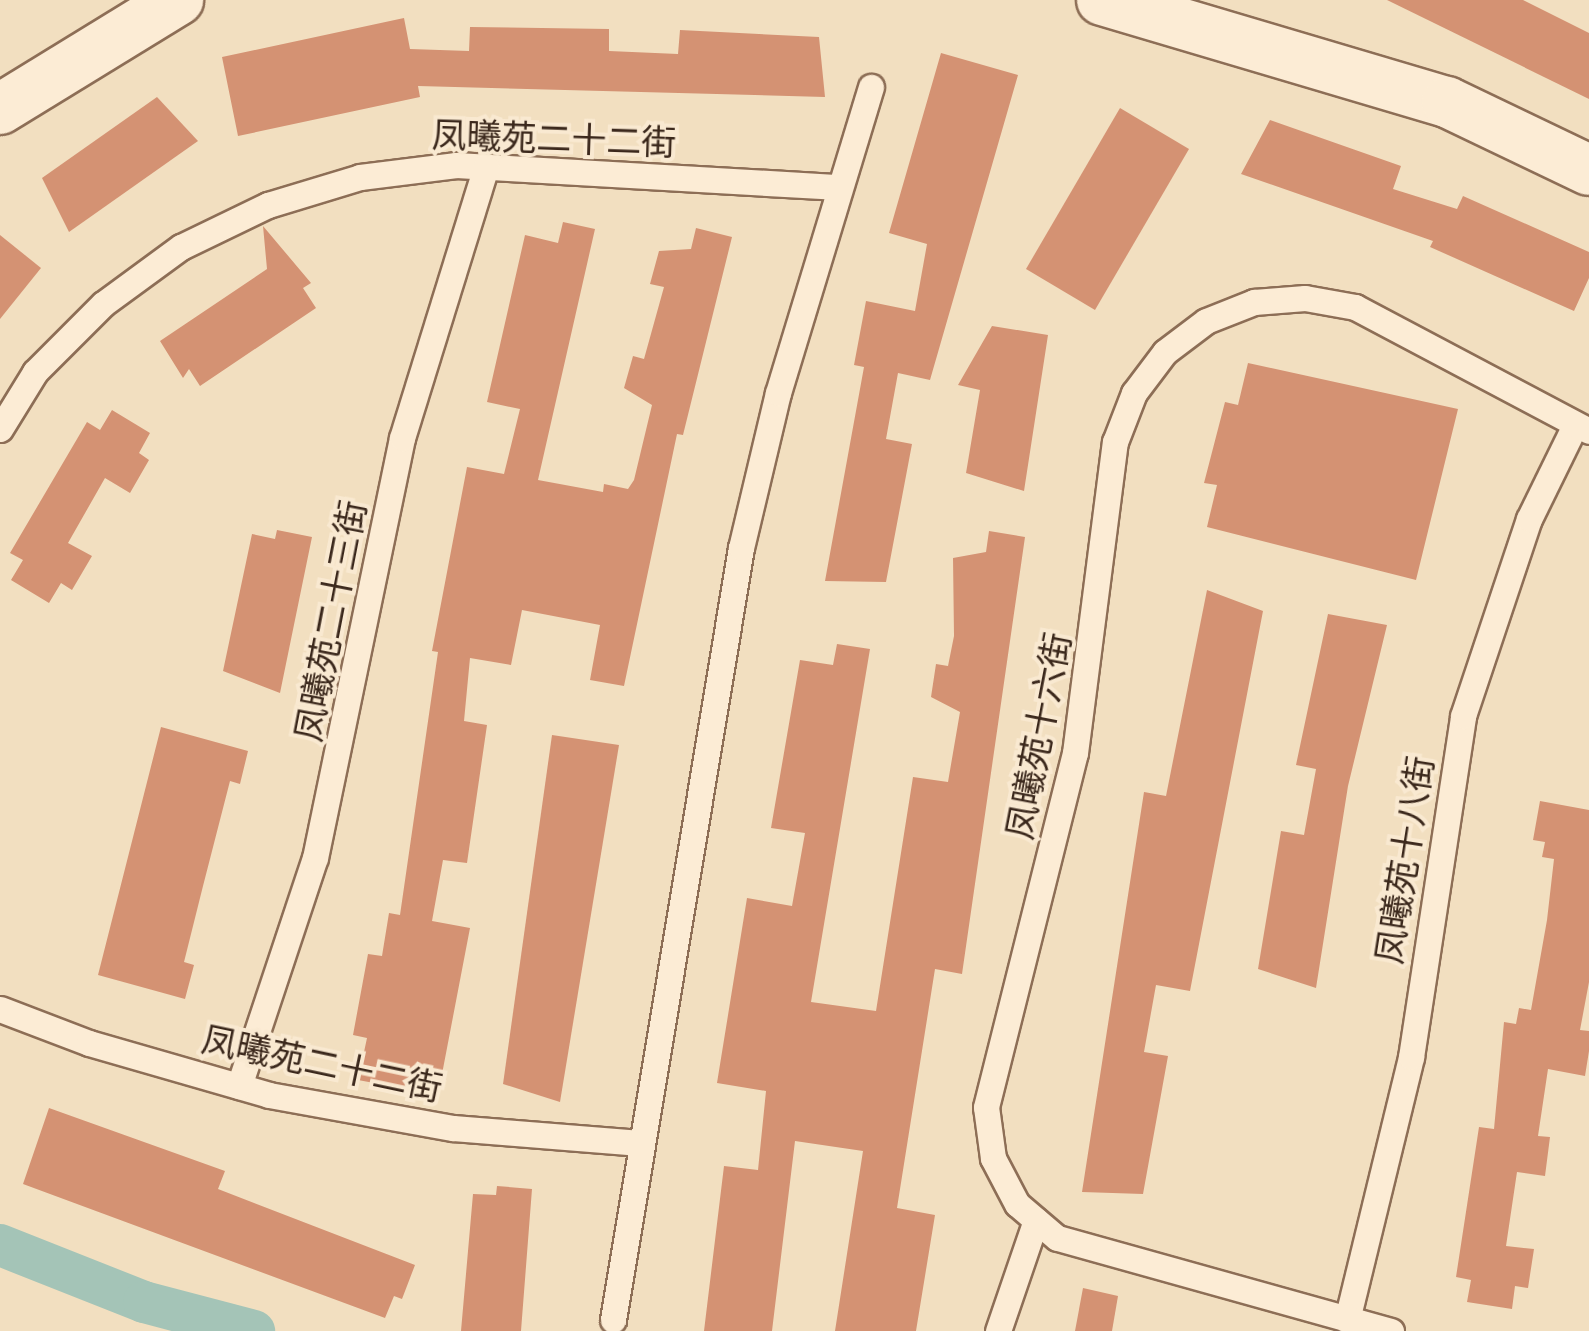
<!DOCTYPE html>
<html>
<head>
<meta charset="utf-8">
<style>
  body { margin:0 }
  #map { position:relative; width:1589px; height:1331px; overflow:hidden; background:#f2dfc0; font-family:Lora,"Noto Sans SC",serif }
  div>[style] { position:absolute }
  .canal>* { height:42px; margin:-21px; padding:0 21px; transform-origin:21px; border-radius:21px; background:#a4c4b7 }
  .building>* { inset:0; background:#d49273 }
  .roads { filter:drop-shadow(2px 0 #8d6e56) drop-shadow(-2px 0 #8d6e56) drop-shadow(0 2px #8d6e56) drop-shadow(0 -2px #8d6e56) }
  .service>* { height:25px; margin:-12.5px; padding:0 12.5px; transform-origin:12.5px; border-radius:12.5px; background:#fcecd5 }
  .minor>* { height:50px; margin:-25px; padding:0 25px; transform-origin:25px; border-radius:25px; background:#fcecd5 }
  span { translate:-50% -50%; white-space:nowrap; text-align:center; line-height:1.15; -webkit-text-stroke:8px #f9e9d1; paint-order:stroke }
  .street-label { font-size:35px; color:#3b281c }
</style>
</head>
<body>
<div id="map">
  <div class="canal">
    <i style="left:0;top:1245px;width:155px;rotate:21.6deg"></i>
    <i style="left:144px;top:1302px;width:114px;rotate:14.8deg"></i>
  </div>
  <div class="building">
    <i style="clip-path:polygon(1387px 0,1523px 0,1589px 33px,1589px 99px)"></i>
    <i style="clip-path:polygon(404px 18px,410px 49px,469px 51px,470px 27px,609px 29px,609px 51px,678px 54px,680px 30px,819px 37px,825px 97px,418px 86px,420px 97px,238px 136px,222px 57px)"></i>
    <i style="clip-path:polygon(941px 53px,1018px 75px,930px 380px,898px 373px,886px 439px,912px 444px,886px 582px,825px 581px,864px 367px,854px 365px,866px 301px,915px 311px,927px 244px,889px 233px)"></i>
    <i style="clip-path:polygon(157px 97px,198px 141px,69px 232px,42px 178px)"></i>
    <i style="clip-path:polygon(1120px 108px,1189px 149px,1095px 310px,1026px 269px)"></i>
    <i style="clip-path:polygon(1270px 120px,1401px 166px,1393px 189px,1457px 209px,1463px 196px,1589px 252px,1589px 278px,1574px 311px,1430px 247px,1433px 241px,1241px 174px)"></i>
    <i style="clip-path:polygon(563px 222px,595px 229px,538px 480px,603px 492px,604px 484px,628px 489px,634px 480px,652px 405px,624px 388px,633px 356px,644px 359px,664px 287px,650px 284px,659px 251px,691px 249px,696px 228px,732px 237px,683px 435px,677px 434px,624px 686px,590px 680px,600px 625px,522px 610px,511px 665px,470px 658px,464px 721px,487px 725px,467px 863px,443px 860px,432px 921px,470px 928px,438px 1095px,358px 1080px,367px 1038px,353px 1035px,368px 954px,382px 956px,389px 913px,400px 915px,438px 652px,432px 651px,467px 467px,504px 474px,520px 409px,487px 402px,525px 235px,558px 243px)"></i>
    <i style="clip-path:polygon(263px 226px,311px 283px,303px 288px,316px 308px,200px 386px,189px 369px,183px 378px,160px 341px,267px 269px)"></i>
    <i style="clip-path:polygon(0 235px,41px 268px,0 319px)"></i>
    <i style="clip-path:polygon(992px 326px,1048px 335px,1024px 491px,966px 473px,980px 390px,958px 385px)"></i>
    <i style="clip-path:polygon(1248px 363px,1458px 409px,1416px 580px,1207px 527px,1217px 485px,1204px 483px,1225px 402px,1238px 405px)"></i>
    <i style="clip-path:polygon(112px 410px,150px 433px,139px 453px,149px 460px,130px 493px,105px 478px,68px 543px,92px 556px,72px 590px,61px 583px,49px 603px,11px 580px,23px 560px,10px 553px,87px 422px,100px 430px)"></i>
    <i style="clip-path:polygon(277px 530px,312px 537px,280px 693px,223px 671px,252px 534px,275px 539px)"></i>
    <i style="clip-path:polygon(989px 531px,1025px 537px,962px 974px,935px 969px,897px 1208px,935px 1215px,916px 1331px,835px 1331px,863px 1151px,795px 1141px,772px 1331px,704px 1331px,724px 1166px,758px 1170px,766px 1091px,717px 1083px,747px 898px,792px 906px,805px 833px,771px 828px,800px 660px,833px 665px,837px 644px,870px 649px,811px 1002px,876px 1011px,913px 777px,948px 782px,960px 712px,931px 697px,936px 664px,948px 666px,954px 636px,953px 558px,986px 552px)"></i>
    <i style="clip-path:polygon(1207px 590px,1263px 611px,1190px 991px,1156px 985px,1144px 1052px,1168px 1056px,1143px 1194px,1082px 1192px,1144px 792px,1166px 796px)"></i>
    <i style="clip-path:polygon(1328px 614px,1387px 625px,1348px 786px,1316px 988px,1258px 969px,1281px 831px,1304px 835px,1316px 769px,1296px 765px)"></i>
    <i style="clip-path:polygon(161px 727px,248px 751px,240px 784px,230px 781px,203px 886px,184px 962px,194px 965px,185px 999px,98px 975px)"></i>
    <i style="clip-path:polygon(552px 735px,619px 745px,560px 1102px,503px 1084px)"></i>
    <i style="clip-path:polygon(1540px 801px,1589px 810px,1589px 982px,1580px 1030px,1589px 1031px,1589px 1051px,1585px 1076px,1548px 1069px,1538px 1136px,1550px 1137px,1545px 1176px,1517px 1172px,1506px 1246px,1534px 1249px,1528px 1288px,1515px 1286px,1512px 1309px,1467px 1302px,1471px 1280px,1456px 1277px,1479px 1127px,1494px 1129px,1504px 1022px,1516px 1024px,1519px 1008px,1531px 1010px,1547px 920px,1554px 859px,1542px 857px,1545px 842px,1533px 840px)"></i>
    <i style="clip-path:polygon(49px 1108px,225px 1171px,218px 1189px,415px 1265px,402px 1299px,394px 1296px,385px 1318px,23px 1184px)"></i>
    <i style="clip-path:polygon(497px 1186px,532px 1189px,521px 1331px,461px 1331px,473px 1194px,496px 1195px)"></i>
    <i style="clip-path:polygon(1083px 1288px,1118px 1296px,1112px 1331px,1075px 1331px)"></i>
  </div>
  <div class="roads">
    <div class="service">
      <i style="left:0;top:429px;width:67px;rotate:-58.4deg"></i>
      <i style="left:35px;top:372px;width:96px;rotate:-45deg"></i>
      <i style="left:103px;top:304px;width:97px;rotate:-36.2deg"></i>
      <i style="left:181px;top:247px;width:97px;rotate:-25.8deg"></i>
      <i style="left:268px;top:205px;width:96px;rotate:-16.9deg"></i>
      <i style="left:360px;top:177px;width:97px;rotate:-7.1deg"></i>
      <i style="left:456px;top:165px;width:384px;rotate:3.3deg"></i>
      <i style="left:0;top:1009px;width:95px;rotate:20.9deg"></i>
      <i style="left:89px;top:1043px;width:187px;rotate:16.1deg"></i>
      <i style="left:269px;top:1095px;width:187px;rotate:10.2deg"></i>
      <i style="left:453px;top:1128px;width:188px;rotate:4.6deg"></i>
      <i style="left:239px;top:1086px;width:240px;rotate:-71.6deg"></i>
      <i style="left:315px;top:858px;width:429px;rotate:-78.3deg"></i>
      <i style="left:402px;top:438px;width:284px;rotate:-72.8deg"></i>
      <i style="left:613px;top:1320px;width:783px;rotate:-80.59deg"></i>
      <i style="left:741px;top:548px;width:159px;rotate:-76.6deg"></i>
      <i style="left:778px;top:393px;width:320px;rotate:-73.1deg"></i>
      <i style="left:1347px;top:1320px;width:271px;rotate:-76.3deg"></i>
      <i style="left:1411px;top:1057px;width:345px;rotate:-81.3deg"></i>
      <i style="left:1463px;top:716px;width:208px;rotate:-71.5deg"></i>
      <i style="left:1529px;top:519px;width:105px;rotate:-63.9deg"></i>
      <i style="left:998px;top:1331px;width:117px;rotate:-71.1deg"></i>
      <i style="left:1391px;top:1331px;width:347px;rotate:-164.4deg"></i>
      <i style="left:1057px;top:1238px;width:52px;rotate:-139.6deg"></i>
      <i style="left:1017px;top:1204px;width:52px;rotate:-117.6deg"></i>
      <i style="left:993px;top:1158px;width:51px;rotate:-97.8deg"></i>
      <i style="left:986px;top:1107px;width:365px;rotate:-75.9deg"></i>
      <i style="left:1075px;top:753px;width:314px;rotate:-82.7deg"></i>
      <i style="left:1115px;top:442px;width:53px;rotate:-68.8deg"></i>
      <i style="left:1134px;top:393px;width:51px;rotate:-52.9deg"></i>
      <i style="left:1165px;top:352px;width:51px;rotate:-37.1deg"></i>
      <i style="left:1206px;top:321px;width:52px;rotate:-21.6deg"></i>
      <i style="left:1254px;top:302px;width:51px;rotate:-4.5deg"></i>
      <i style="left:1305px;top:298px;width:51px;rotate:10.2deg"></i>
      <i style="left:1355px;top:307px;width:265px;rotate:27.9deg"></i>
    </div>
    <div class="minor">
      <i style="left:1102px;top:0;width:360px;rotate:16.5deg"></i>
      <i style="left:1447px;top:102px;width:157px;rotate:25.6deg"></i>
      <i style="left:0;top:109px;width:209px;rotate:-31.5deg"></i>
    </div>
  </div>
  <div class="street-label">
    <span style="left:554px;top:139px;rotate:2deg">凤曦苑二十二街</span>
    <span style="left:331px;top:621px;rotate:-79deg">凤曦苑二十三街</span>
    <span style="left:1039px;top:736px;rotate:-79deg">凤曦苑十六街</span>
    <span style="left:1405px;top:860px;rotate:-81deg">凤曦苑十八街</span>
    <span style="left:322px;top:1064px;rotate:12deg">凤曦苑二十二街</span>
  </div>
</div>
</body>
</html>
